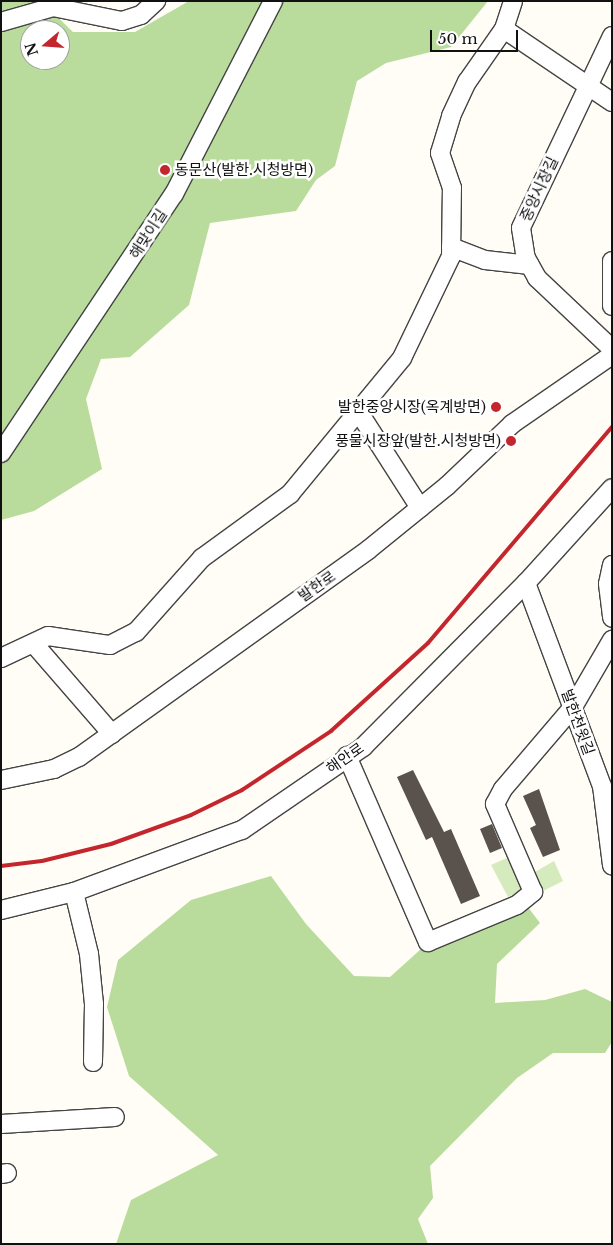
<!DOCTYPE html>
<html>
<head>
<meta charset="utf-8">
<style>
  body { margin:0 }
  #map { position:relative; width:613px; height:1245px; overflow:hidden; background:#fffdf5; font-family:"Libre Baskerville","Noto Sans KR",serif }
  div>[style] { position:absolute }
  .green>* { inset:0; background:#d5ebbd }
  .forest>* { inset:0; background:#b9dc9c }
  .building>* { inset:0; background:#5a524d }
  .roads { filter:drop-shadow(1px 0 #444) drop-shadow(-1px 0 #444) drop-shadow(0 1px #444) drop-shadow(0 -1px #444) }
  .minor>* { height:18px; margin:-9px; padding:0 9px; transform-origin:9px; border-radius:9px; background:#fff }
  .rail>* { height:4px; margin:-2px; padding:0 2px; transform-origin:2px; border-radius:2px; background:#c4262e }
  .dots>* { width:14px; height:14px; translate:-50% -50%; box-sizing:border-box; border:2px solid #fff; border-radius:50% }
  span { translate:-50% -50%; white-space:nowrap; text-align:center; line-height:1.15; -webkit-text-stroke:5px #fff; paint-order:stroke }
  .poi-label { font-size:15px; color:#111 }
  .left { translate:0 -50%; text-align:left }
  .right { translate:-100% -50%; text-align:right }
  .street-label { font-size:15px; color:#111 }
  .frame { position:absolute; inset:0; border:2px solid #111; pointer-events:none }
  .north { position:absolute; left:20px; top:20px; width:50px; height:50px; box-sizing:border-box; background:#fff; border:1px solid #a0a0a0; border-radius:50%; rotate:252deg; font-size:14px; font-weight:700; line-height:20px; text-align:center; color:#111 }
  .north::after { content:''; display:block; margin:auto; width:18px; height:22px; background:#c4262e; clip-path:polygon(50% 0,100% 100%,50% 72%,0 100%) }
  .scale { position:absolute; left:430px; top:30px; width:88px; height:22px; box-sizing:border-box; border:2px solid #111; border-top:0; padding-left:6px; font-size:15px; line-height:18px; white-space:nowrap; color:#111; -webkit-text-stroke:4px #fff; paint-order:stroke }
</style>
</head>
<body>
<div id="map">
  <div class="green">
    <i style="clip-path:polygon(509px 857px,521px 886px,519px 892px,508px 897px,491px 865px)"></i>
    <i style="clip-path:polygon(554px 861px,563px 881px,539px 893px,528px 876px)"></i>
  </div>
  <div class="forest">
    <i style="clip-path:polygon(evenodd,1px 1px,41px 1px,73px 32px,135px 32px,189px 1px,488px 1px,451px 47px,386px 63px,357px 81px,335px 166px,316px 180px,296px 211px,210px 223px,189px 305px,130px 357px,101px 359px,86px 399px,102px 469px,34px 511px,1px 520px,1px 1px,30px 30px,60px 30px,60px 60px,30px 60px,30px 30px)"></i>
    <i style="clip-path:polygon(271px 876px,306px 924px,354px 976px,390px 977px,421px 949px,521px 898px,540px 923px,497px 964px,495px 1003px,545px 1000px,585px 989px,612px 1002px,612px 1042px,605px 1053px,553px 1053px,517px 1078px,430px 1166px,433px 1198px,418px 1219px,428px 1244px,116px 1244px,131px 1200px,218px 1155px,129px 1076px,107px 1007px,118px 960px,191px 900px)"></i>
  </div>
  <div class="building">
    <i style="clip-path:polygon(413px 770px,444px 832px,451px 829px,480px 896px,461px 904px,432px 837px,426px 840px,397px 777px)"></i>
    <i style="clip-path:polygon(539px 789px,560px 850px,543px 857px,530px 828px,536px 825px,523px 796px)"></i>
    <i style="clip-path:polygon(492px 824px,502px 848px,490px 853px,480px 829px)"></i>
  </div>
  <div class="roads">
    <div class="minor">
      <i style="left:1px;top:22px;width:54px;rotate:-16.1deg"></i>
      <i style="left:53px;top:7px;width:70px;rotate:11.5deg"></i>
      <i style="left:122px;top:21px;width:20px;rotate:-18deg"></i>
      <i style="left:141px;top:15px;width:21px;rotate:-43deg"></i>
      <i style="left:504px;top:29px;width:130px;rotate:34.1deg"></i>
      <i style="left:612px;top:36px;width:212px;rotate:115.4deg"></i>
      <i style="left:521px;top:228px;width:30px;rotate:81deg"></i>
      <i style="left:526px;top:258px;width:23px;rotate:61deg"></i>
      <i style="left:537px;top:278px;width:103px;rotate:43.4deg"></i>
      <i style="left:451px;top:247px;width:36px;rotate:21deg"></i>
      <i style="left:485px;top:260px;width:45px;rotate:6.3deg"></i>
      <i style="left:612px;top:261px;width:45px;rotate:90deg"></i>
      <i style="left:358px;top:411px;width:115px;rotate:57.4deg"></i>
      <i style="left:1px;top:453px;width:311px;rotate:-56.3deg"></i>
      <i style="left:174px;top:194px;width:217px;rotate:-62.8deg"></i>
      <i style="left:612px;top:565px;width:19px;rotate:102deg"></i>
      <i style="left:608px;top:584px;width:34px;rotate:83deg"></i>
      <i style="left:526px;top:583px;width:217px;rotate:69.5deg"></i>
      <i style="left:602px;top:786px;width:80px;rotate:82.8deg"></i>
      <i style="left:34px;top:644px;width:119px;rotate:49.1deg"></i>
      <i style="left:1px;top:658px;width:52px;rotate:-25.1deg"></i>
      <i style="left:48px;top:636px;width:63px;rotate:8.3deg"></i>
      <i style="left:110px;top:645px;width:29px;rotate:-27deg"></i>
      <i style="left:136px;top:632px;width:99px;rotate:-48.3deg"></i>
      <i style="left:202px;top:558px;width:109px;rotate:-36deg"></i>
      <i style="left:290px;top:494px;width:176px;rotate:-50.5deg"></i>
      <i style="left:402px;top:358px;width:113px;rotate:-64.3deg"></i>
      <i style="left:451px;top:256px;width:68px;rotate:-89.2deg"></i>
      <i style="left:452px;top:188px;width:37px;rotate:-109deg"></i>
      <i style="left:440px;top:153px;width:39px;rotate:-73deg"></i>
      <i style="left:451px;top:116px;width:38px;rotate:-65deg"></i>
      <i style="left:467px;top:82px;width:65px;rotate:-55.1deg"></i>
      <i style="left:504px;top:29px;width:29px;rotate:-72deg"></i>
      <i style="left:347px;top:756px;width:203px;rotate:66.5deg"></i>
      <i style="left:428px;top:942px;width:96px;rotate:-22.6deg"></i>
      <i style="left:517px;top:905px;width:21px;rotate:-39deg"></i>
      <i style="left:533px;top:892px;width:96px;rotate:-113.4deg"></i>
      <i style="left:495px;top:804px;width:17px;rotate:-62deg"></i>
      <i style="left:503px;top:789px;width:108px;rotate:-49.5deg"></i>
      <i style="left:573px;top:707px;width:78px;rotate:-59.8deg"></i>
      <i style="left:1px;top:780px;width:54px;rotate:-11.7deg"></i>
      <i style="left:54px;top:769px;width:28px;rotate:-26deg"></i>
      <i style="left:79px;top:757px;width:355px;rotate:-35.6deg"></i>
      <i style="left:368px;top:550px;width:102px;rotate:-39deg"></i>
      <i style="left:447px;top:486px;width:90px;rotate:-43.6deg"></i>
      <i style="left:512px;top:424px;width:121px;rotate:-34.6deg"></i>
      <i style="left:74px;top:892px;width:64px;rotate:76.4deg"></i>
      <i style="left:89px;top:954px;width:50px;rotate:84.3deg"></i>
      <i style="left:94px;top:1004px;width:58px;rotate:91deg"></i>
      <i style="left:1px;top:910px;width:75px;rotate:-13.9deg"></i>
      <i style="left:74px;top:892px;width:179px;rotate:-20.3deg"></i>
      <i style="left:242px;top:830px;width:147px;rotate:-34.4deg"></i>
      <i style="left:363px;top:747px;width:231px;rotate:-45.2deg"></i>
      <i style="left:526px;top:583px;width:128px;rotate:-47.8deg"></i>
      <i style="left:1px;top:1124px;width:114px;rotate:-3.5deg"></i>
      <i style="left:1px;top:1174px;width:6px;rotate:-9deg"></i>
    </div>
  </div>
  <div class="rail">
    <i style="left:1px;top:866px;width:41px;rotate:-7deg"></i>
    <i style="left:42px;top:861px;width:71px;rotate:-13.8deg"></i>
    <i style="left:111px;top:844px;width:85px;rotate:-19.9deg"></i>
    <i style="left:191px;top:815px;width:57px;rotate:-26.1deg"></i>
    <i style="left:242px;top:790px;width:107px;rotate:-33.5deg"></i>
    <i style="left:331px;top:731px;width:131px;rotate:-42.2deg"></i>
    <i style="left:428px;top:643px;width:284px;rotate:-49.6deg"></i>
  </div>
  <div class="dots">
    <i style="left:165px;top:170px;background:#c4262e"></i>
    <i style="left:496px;top:407px;background:#c4262e"></i>
    <i style="left:511px;top:441px;background:#c4262e"></i>
  </div>
  <div class="poi-label">
    <span class="left" style="left:175px;top:170px">동문산(발한.시청방면)</span>
    <span class="right" style="left:486px;top:407px">발한중앙시장(옥계방면)</span>
    <span class="right" style="left:501px;top:441px">풍물시장앞(발한.시청방면)</span>
  </div>
  <div class="street-label">
    <span style="left:539px;top:189px;rotate:-65deg">중앙시장길</span>
    <span style="left:148px;top:234px;rotate:-57deg">해맞이길</span>
    <span style="left:317px;top:586px;rotate:-35deg">발한로</span>
    <span style="left:578px;top:722px;rotate:70deg">발한천윗길</span>
    <span style="left:345px;top:758px;rotate:-35deg">해안로</span>
  </div>
  <div class="frame"></div>
  <div class="north">N</div>
  <div class="scale">50 m</div>
</div>
</body>
</html>
